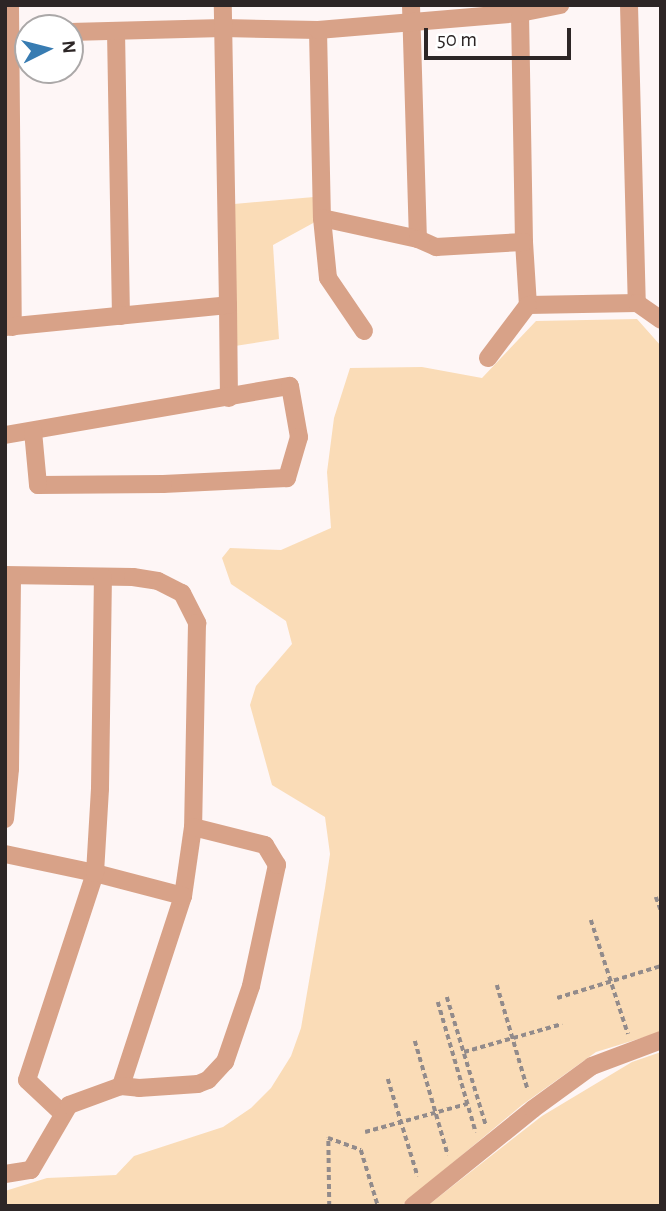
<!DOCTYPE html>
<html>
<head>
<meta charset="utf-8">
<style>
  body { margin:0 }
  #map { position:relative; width:666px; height:1211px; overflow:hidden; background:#fef6f6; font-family:"Alegreya Sans",sans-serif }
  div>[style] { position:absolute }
  .green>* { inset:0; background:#fadcb7 }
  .path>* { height:3.5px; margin-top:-1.75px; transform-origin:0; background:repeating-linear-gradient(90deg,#928b8b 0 5px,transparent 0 8.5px) }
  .minor>* { height:18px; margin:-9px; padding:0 9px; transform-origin:9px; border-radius:9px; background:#d8a288 }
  span { translate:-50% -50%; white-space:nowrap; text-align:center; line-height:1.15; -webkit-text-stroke:5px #fff; paint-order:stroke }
  .frame { position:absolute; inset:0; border:7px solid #2d2626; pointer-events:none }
  .north { position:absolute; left:14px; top:14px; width:70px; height:70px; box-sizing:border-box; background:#fff; border:2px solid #aba8a8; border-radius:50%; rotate:84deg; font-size:19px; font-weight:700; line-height:28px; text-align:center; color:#2d2626 }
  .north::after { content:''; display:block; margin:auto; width:24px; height:32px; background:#387cb2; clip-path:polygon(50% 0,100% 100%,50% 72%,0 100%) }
  .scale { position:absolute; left:424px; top:28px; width:147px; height:32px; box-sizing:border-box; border:4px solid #2d2626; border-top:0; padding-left:9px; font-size:21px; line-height:24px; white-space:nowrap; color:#2d2626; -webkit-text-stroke:5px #fff; paint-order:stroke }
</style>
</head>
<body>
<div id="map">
  <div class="green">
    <i style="clip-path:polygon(314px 197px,315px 222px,273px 245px,279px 339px,235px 346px,234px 204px)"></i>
    <i style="clip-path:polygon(637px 319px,661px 346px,661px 1032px,596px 1052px,522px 1105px,401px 1206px,5px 1206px,5px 1191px,47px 1178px,116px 1175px,134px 1156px,223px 1127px,251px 1108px,271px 1088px,291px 1056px,301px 1028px,325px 888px,330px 854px,325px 817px,272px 785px,250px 705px,256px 686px,292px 644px,286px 621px,231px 584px,222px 558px,230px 548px,281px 550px,331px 528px,327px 472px,334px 418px,350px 368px,422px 367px,482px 378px,536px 321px)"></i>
    <i style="clip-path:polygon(661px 1052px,661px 1206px,427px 1206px,542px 1116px,632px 1062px)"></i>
  </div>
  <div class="path">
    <i style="left:656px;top:897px;width:15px;rotate:70deg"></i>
    <i style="left:591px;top:920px;width:120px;rotate:72deg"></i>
    <i style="left:497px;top:985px;width:109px;rotate:73.6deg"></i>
    <i style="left:447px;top:997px;width:134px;rotate:73.1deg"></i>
    <i style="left:557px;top:998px;width:109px;rotate:-17.1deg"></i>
    <i style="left:438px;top:1002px;width:136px;rotate:73.8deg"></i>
    <i style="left:415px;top:1041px;width:119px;rotate:73.9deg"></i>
    <i style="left:464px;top:1052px;width:102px;rotate:-15.9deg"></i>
    <i style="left:388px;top:1079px;width:102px;rotate:73deg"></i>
    <i style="left:365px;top:1132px;width:106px;rotate:-15.4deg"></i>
    <i style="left:329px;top:1206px;width:68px;rotate:-90.8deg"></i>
    <i style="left:328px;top:1138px;width:35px;rotate:20deg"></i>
    <i style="left:361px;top:1150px;width:59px;rotate:73.1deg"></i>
  </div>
  <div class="minor">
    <i style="left:10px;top:5px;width:322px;rotate:89.5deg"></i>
    <i style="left:411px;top:5px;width:234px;rotate:88.3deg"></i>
    <i style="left:629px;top:5px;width:298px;rotate:88.5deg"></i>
    <i style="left:520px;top:13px;width:229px;rotate:89deg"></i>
    <i style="left:524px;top:242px;width:63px;rotate:86.4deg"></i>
    <i style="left:528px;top:305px;width:109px;rotate:-1.1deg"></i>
    <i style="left:637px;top:303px;width:29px;rotate:35deg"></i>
    <i style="left:318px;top:30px;width:188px;rotate:88.8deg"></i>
    <i style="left:322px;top:218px;width:98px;rotate:12.3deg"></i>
    <i style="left:418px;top:239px;width:20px;rotate:24deg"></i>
    <i style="left:436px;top:247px;width:88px;rotate:-3.3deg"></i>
    <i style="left:116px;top:31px;width:285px;rotate:89deg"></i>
    <i style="left:70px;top:32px;width:153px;rotate:-1.5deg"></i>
    <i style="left:223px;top:28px;width:95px;rotate:1.2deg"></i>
    <i style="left:318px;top:30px;width:203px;rotate:-4.8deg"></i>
    <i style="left:520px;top:13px;width:41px;rotate:-11.3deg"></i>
    <i style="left:322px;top:218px;width:60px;rotate:84.3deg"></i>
    <i style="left:328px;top:278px;width:64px;rotate:55.8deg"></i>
    <i style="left:228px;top:305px;width:93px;rotate:89.4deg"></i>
    <i style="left:5px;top:327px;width:224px;rotate:-5.6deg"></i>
    <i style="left:228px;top:305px;width:300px;rotate:-91deg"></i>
    <i style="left:488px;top:358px;width:66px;rotate:-53deg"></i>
    <i style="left:5px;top:435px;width:289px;rotate:-9.8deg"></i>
    <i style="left:290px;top:386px;width:52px;rotate:80deg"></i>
    <i style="left:299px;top:437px;width:43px;rotate:106.3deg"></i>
    <i style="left:287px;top:478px;width:124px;rotate:177.2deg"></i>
    <i style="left:163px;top:484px;width:125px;rotate:179.5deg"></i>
    <i style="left:38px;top:485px;width:54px;rotate:-95.3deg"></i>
    <i style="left:5px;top:575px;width:128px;rotate:0.9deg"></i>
    <i style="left:133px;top:577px;width:25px;rotate:9deg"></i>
    <i style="left:158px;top:581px;width:27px;rotate:27deg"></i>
    <i style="left:182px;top:593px;width:34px;rotate:63deg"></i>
    <i style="left:197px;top:623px;width:204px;rotate:91.1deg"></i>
    <i style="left:193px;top:827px;width:70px;rotate:98.2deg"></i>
    <i style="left:183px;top:896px;width:200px;rotate:108.1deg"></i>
    <i style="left:5px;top:819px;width:50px;rotate:-84.3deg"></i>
    <i style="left:10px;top:769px;width:193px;rotate:-89.4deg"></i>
    <i style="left:5px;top:854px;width:92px;rotate:11.9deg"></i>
    <i style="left:95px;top:873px;width:91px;rotate:14.6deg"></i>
    <i style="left:62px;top:1113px;width:48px;rotate:-136.7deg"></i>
    <i style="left:27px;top:1080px;width:218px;rotate:-71.8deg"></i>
    <i style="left:95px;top:873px;width:85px;rotate:-86.6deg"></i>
    <i style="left:100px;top:788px;width:211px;rotate:-89.2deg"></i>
    <i style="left:5px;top:1174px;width:26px;rotate:-9deg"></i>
    <i style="left:31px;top:1170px;width:75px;rotate:-59.7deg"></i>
    <i style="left:69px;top:1105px;width:55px;rotate:-20.1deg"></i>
    <i style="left:121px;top:1086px;width:18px;rotate:6deg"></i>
    <i style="left:139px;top:1088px;width:59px;rotate:-3.9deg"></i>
    <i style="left:198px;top:1084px;width:11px;rotate:-22deg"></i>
    <i style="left:208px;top:1080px;width:25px;rotate:-47deg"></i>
    <i style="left:225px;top:1062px;width:80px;rotate:-71.1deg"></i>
    <i style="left:251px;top:986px;width:124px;rotate:-77.9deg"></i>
    <i style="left:277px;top:865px;width:23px;rotate:-121deg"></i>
    <i style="left:265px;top:845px;width:74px;rotate:-166deg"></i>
    <i style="left:413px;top:1206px;width:154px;rotate:-38.9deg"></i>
    <i style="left:533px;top:1109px;width:73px;rotate:-36.1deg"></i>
    <i style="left:592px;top:1066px;width:74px;rotate:-20.6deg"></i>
  </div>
  <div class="frame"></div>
  <div class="north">N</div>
  <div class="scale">50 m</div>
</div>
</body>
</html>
